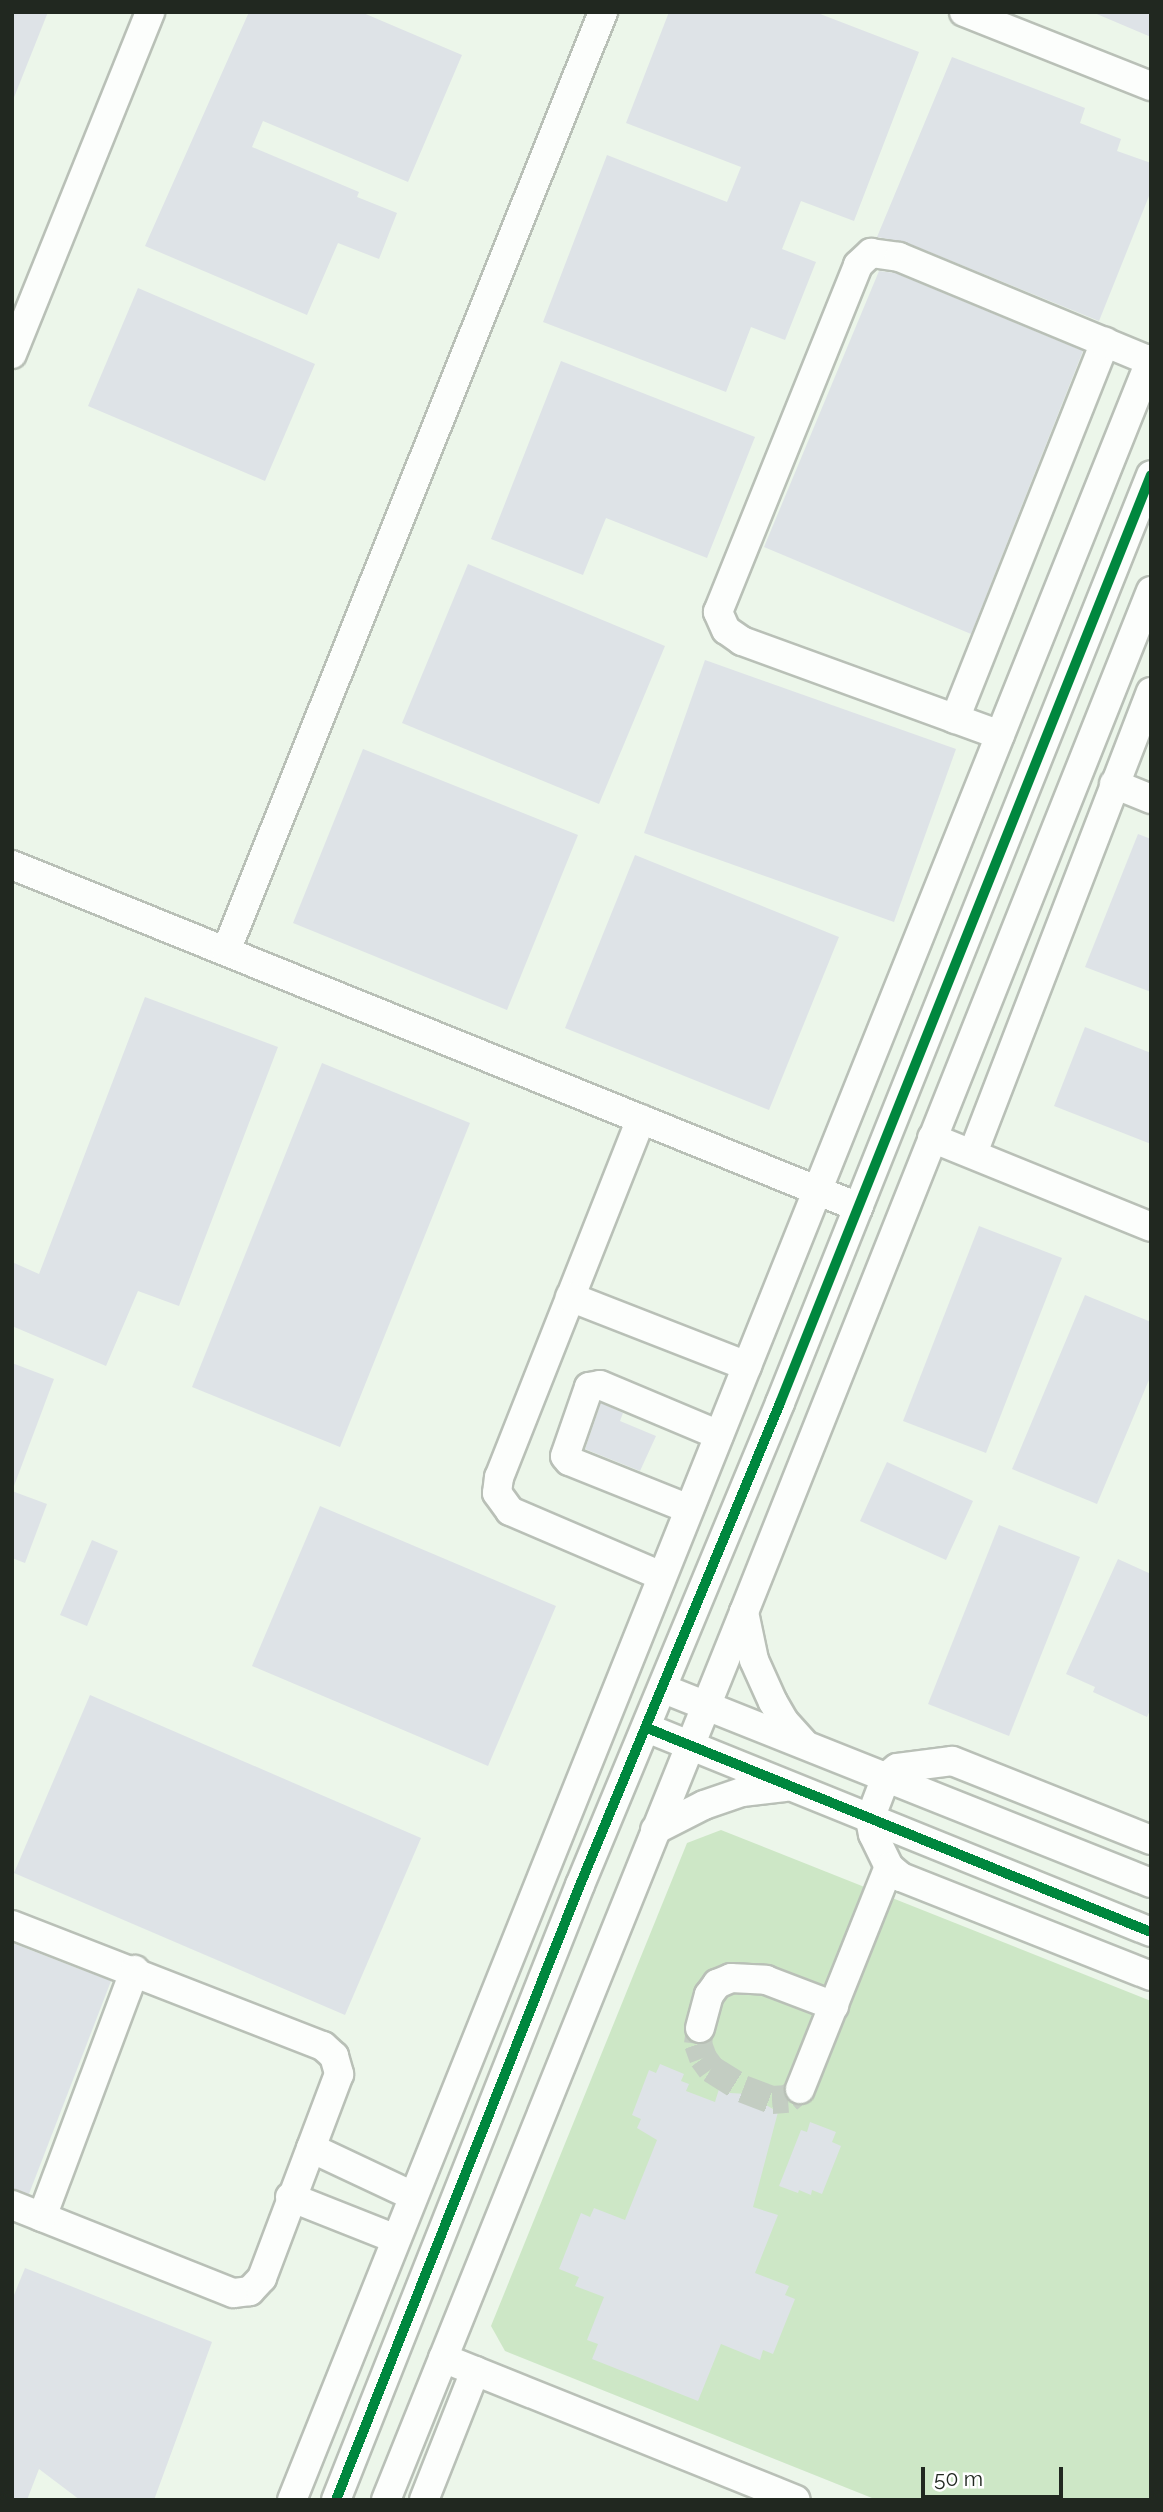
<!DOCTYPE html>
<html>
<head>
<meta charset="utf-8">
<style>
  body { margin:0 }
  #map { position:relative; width:1163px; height:2512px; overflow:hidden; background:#ecf6ea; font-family:Raleway,sans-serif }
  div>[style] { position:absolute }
  .green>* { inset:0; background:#cde7c6 }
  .building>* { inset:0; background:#dee3e7 }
  .minor-tunnel>* { height:28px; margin-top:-14px; transform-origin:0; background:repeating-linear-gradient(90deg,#c3cdc2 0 28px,transparent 0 42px) }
  .roads { filter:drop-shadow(2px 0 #b9c0b7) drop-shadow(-2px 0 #b9c0b7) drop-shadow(0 2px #b9c0b7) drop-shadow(0 -2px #b9c0b7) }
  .minor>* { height:28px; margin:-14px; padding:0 14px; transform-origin:14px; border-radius:14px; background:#fcfefc }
  .cycleway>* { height:10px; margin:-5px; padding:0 5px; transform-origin:5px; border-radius:5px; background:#00873e }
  span { translate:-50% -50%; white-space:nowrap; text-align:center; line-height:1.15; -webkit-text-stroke:5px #fff; paint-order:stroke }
  .frame { position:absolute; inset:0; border:14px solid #212820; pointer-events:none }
  .scale { position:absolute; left:921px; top:2467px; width:142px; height:32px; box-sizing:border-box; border:4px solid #212820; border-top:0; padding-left:9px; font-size:21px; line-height:24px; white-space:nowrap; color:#212820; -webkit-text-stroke:5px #fff; paint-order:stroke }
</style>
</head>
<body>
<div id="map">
  <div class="green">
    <i style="clip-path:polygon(721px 1830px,1151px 2001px,1151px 2500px,877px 2500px,505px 2351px,491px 2326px,687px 1843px)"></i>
  </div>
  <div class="building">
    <i style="clip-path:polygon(12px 12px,48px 12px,13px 100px,12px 100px)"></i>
    <i style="clip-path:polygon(249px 12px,361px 12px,462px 55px,408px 182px,263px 121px,252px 147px,359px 192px,357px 197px,397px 213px,379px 259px,338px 243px,307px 315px,145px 246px)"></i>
    <i style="clip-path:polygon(669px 12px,815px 12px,919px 52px,854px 221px,801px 201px,782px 249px,816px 262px,785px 340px,751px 327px,726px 392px,543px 322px,607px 155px,727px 202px,741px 167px,626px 123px)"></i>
    <i style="clip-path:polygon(1092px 12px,1151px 12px,1151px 37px)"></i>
    <i style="clip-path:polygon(952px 57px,1085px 108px,1080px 123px,1121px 139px,1117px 151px,1151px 163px,1151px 191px,1099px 321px,905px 242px,877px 237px)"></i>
    <i style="clip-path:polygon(879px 271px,895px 273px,1083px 351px,971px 634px,764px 547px)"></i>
    <i style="clip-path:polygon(138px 288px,315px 364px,265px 481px,88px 406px)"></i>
    <i style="clip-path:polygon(561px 361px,755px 437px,707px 558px,606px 518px,583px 575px,491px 539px)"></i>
    <i style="clip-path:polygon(468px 564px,665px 646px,599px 804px,402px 723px)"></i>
    <i style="clip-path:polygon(705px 660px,956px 749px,894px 922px,644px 833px)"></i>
    <i style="clip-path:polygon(363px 749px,578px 835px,507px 1010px,293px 923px)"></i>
    <i style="clip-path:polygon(1138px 834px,1151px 839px,1151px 992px,1085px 967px)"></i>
    <i style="clip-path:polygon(635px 855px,839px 937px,769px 1110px,565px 1028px)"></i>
    <i style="clip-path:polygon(145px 997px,278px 1047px,179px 1306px,138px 1291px,106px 1366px,12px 1326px,12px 1262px,39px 1274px)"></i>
    <i style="clip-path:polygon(1085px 1027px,1151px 1053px,1151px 1144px,1054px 1106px)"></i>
    <i style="clip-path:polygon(322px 1063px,470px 1123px,340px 1447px,192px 1387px)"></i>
    <i style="clip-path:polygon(979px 1226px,1062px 1258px,986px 1453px,903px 1421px)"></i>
    <i style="clip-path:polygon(1085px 1295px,1151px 1322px,1151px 1375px,1097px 1504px,1012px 1469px)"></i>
    <i style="clip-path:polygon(12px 1363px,54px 1379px,14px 1486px,12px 1486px)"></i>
    <i style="clip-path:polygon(601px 1403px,623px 1413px,620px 1421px,656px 1436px,640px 1471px,585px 1449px)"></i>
    <i style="clip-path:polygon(887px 1462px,973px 1501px,946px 1560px,860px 1521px)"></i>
    <i style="clip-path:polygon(12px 1491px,47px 1504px,25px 1563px,12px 1558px)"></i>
    <i style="clip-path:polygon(320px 1506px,556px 1606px,488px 1766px,252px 1666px)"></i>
    <i style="clip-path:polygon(999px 1525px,1080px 1557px,1009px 1736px,928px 1704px)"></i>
    <i style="clip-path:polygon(92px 1540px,118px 1551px,87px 1626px,60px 1615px)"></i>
    <i style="clip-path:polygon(1118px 1559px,1151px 1574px,1151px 1708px,1147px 1717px,1093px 1692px,1095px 1687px,1066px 1674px)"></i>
    <i style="clip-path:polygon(90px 1695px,421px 1838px,345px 2015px,14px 1873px)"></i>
    <i style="clip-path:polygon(12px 1943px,111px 1981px,29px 2194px,12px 2189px)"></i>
    <i style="clip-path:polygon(660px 2064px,684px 2074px,681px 2081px,689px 2084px,686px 2091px,715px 2102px,719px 2089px,730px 2093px,748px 2094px,778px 2112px,753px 2207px,778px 2215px,755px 2273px,789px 2286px,785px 2295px,795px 2299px,773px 2354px,763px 2350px,760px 2360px,721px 2344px,698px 2401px,592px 2359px,598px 2344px,587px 2340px,604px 2297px,575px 2286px,579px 2277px,559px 2269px,581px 2213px,590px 2217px,594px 2208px,625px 2220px,657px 2140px,637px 2128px,641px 2119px,632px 2115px,649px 2070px,656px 2073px)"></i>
    <i style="clip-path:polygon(810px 2122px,836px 2132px,832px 2142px,841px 2146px,822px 2194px,812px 2190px,811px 2195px,799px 2190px,798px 2193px,779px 2186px,801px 2130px,807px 2132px)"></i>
    <i style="clip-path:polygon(25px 2268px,212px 2342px,154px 2500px,80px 2500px,39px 2469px,27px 2500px,12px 2500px,12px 2300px)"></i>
  </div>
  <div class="minor-tunnel">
    <i style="left:700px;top:2028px;width:16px;rotate:97deg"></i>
    <i style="left:698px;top:2044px;width:15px;rotate:70deg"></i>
    <i style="left:703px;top:2058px;width:14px;rotate:54deg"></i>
    <i style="left:711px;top:2069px;width:38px;rotate:32deg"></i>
    <i style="left:743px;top:2089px;width:31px;rotate:21deg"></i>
    <i style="left:772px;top:2100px;width:16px;rotate:-4deg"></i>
    <i style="left:788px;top:2099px;width:16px;rotate:-40deg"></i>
  </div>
  <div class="roads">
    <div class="minor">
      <i style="left:964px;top:12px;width:201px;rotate:21.6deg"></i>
      <i style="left:12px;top:354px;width:369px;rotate:-68deg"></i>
      <i style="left:955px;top:719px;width:406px;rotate:-68.3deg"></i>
      <i style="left:1000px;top:735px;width:275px;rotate:-160deg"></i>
      <i style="left:742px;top:641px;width:19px;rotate:-145deg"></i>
      <i style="left:726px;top:630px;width:20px;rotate:-114deg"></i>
      <i style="left:718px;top:612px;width:374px;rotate:-68deg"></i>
      <i style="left:858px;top:265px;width:18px;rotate:-43deg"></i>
      <i style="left:871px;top:253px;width:28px;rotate:8deg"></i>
      <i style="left:899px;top:257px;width:272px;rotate:22.5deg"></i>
      <i style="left:1114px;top:784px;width:40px;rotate:22deg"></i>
      <i style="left:12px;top:865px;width:913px;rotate:22.01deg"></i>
      <i style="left:226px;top:951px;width:1012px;rotate:-68.12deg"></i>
      <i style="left:641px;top:1119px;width:385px;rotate:111.6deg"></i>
      <i style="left:499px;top:1477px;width:16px;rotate:97deg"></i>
      <i style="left:497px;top:1493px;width:22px;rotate:54deg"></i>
      <i style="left:510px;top:1511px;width:165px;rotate:23.2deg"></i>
      <i style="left:932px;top:1138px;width:236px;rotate:22.1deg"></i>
      <i style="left:973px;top:1153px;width:494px;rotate:-68.9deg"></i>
      <i style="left:570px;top:1297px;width:190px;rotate:21.3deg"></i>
      <i style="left:689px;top:1509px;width:129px;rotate:-158.2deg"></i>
      <i style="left:569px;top:1461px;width:6px;rotate:-129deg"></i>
      <i style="left:565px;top:1456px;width:73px;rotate:-70.8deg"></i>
      <i style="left:589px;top:1387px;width:11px;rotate:-10deg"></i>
      <i style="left:600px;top:1385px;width:129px;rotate:22.8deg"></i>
      <i style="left:744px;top:1612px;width:49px;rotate:78.2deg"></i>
      <i style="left:754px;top:1660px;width:46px;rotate:65.7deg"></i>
      <i style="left:773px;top:1702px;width:22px;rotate:60deg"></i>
      <i style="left:784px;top:1721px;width:31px;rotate:48deg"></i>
      <i style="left:664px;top:1689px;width:524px;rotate:21.72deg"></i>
      <i style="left:647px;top:1728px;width:544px;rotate:22.04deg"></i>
      <i style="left:655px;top:1830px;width:55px;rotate:-27deg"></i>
      <i style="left:704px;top:1805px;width:40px;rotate:-18.9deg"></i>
      <i style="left:742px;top:1792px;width:43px;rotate:-6.6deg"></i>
      <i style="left:1151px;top:1840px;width:214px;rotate:-158.3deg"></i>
      <i style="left:952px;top:1761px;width:55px;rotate:172.7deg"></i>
      <i style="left:897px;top:1768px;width:14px;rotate:141deg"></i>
      <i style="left:886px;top:1777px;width:45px;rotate:110.9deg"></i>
      <i style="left:870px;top:1819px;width:15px;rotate:79deg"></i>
      <i style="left:873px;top:1834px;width:37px;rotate:64deg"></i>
      <i style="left:889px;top:1867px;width:16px;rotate:40deg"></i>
      <i style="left:901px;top:1877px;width:269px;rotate:21.6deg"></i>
      <i style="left:12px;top:1925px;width:334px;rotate:21.3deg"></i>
      <i style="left:323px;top:2046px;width:15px;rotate:42deg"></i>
      <i style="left:334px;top:2056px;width:19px;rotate:74deg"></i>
      <i style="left:339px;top:2074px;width:218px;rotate:110.7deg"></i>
      <i style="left:262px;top:2278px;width:18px;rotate:133deg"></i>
      <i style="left:250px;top:2291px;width:17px;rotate:173deg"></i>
      <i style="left:233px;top:2293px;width:238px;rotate:-158.3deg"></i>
      <i style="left:700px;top:2028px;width:34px;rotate:-75deg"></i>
      <i style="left:709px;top:1995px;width:14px;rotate:-54deg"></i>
      <i style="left:717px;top:1984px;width:15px;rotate:-23deg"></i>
      <i style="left:731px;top:1978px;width:35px;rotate:3deg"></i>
      <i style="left:766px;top:1980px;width:73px;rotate:20.9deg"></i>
      <i style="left:800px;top:2089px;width:239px;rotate:-68.2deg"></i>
      <i style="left:311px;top:2148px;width:113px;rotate:25.2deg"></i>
      <i style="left:290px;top:2197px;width:114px;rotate:21.6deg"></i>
      <i style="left:42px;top:2217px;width:264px;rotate:-69.4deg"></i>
      <i style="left:443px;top:2358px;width:380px;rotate:21.9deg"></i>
      <i style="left:292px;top:2500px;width:2307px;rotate:-68.14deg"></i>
      <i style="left:336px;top:2500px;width:662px;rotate:-68.36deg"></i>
      <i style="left:580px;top:1885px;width:522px;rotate:-67.46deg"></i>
      <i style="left:780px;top:1403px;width:999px;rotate:-68.21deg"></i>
      <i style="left:386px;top:2500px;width:957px;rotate:-68.04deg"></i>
      <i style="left:744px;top:1612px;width:1099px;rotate:-68.27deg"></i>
      <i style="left:424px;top:2500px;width:139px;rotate:-68.4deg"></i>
    </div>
  </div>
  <div class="cycleway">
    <i style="left:647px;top:1728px;width:544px;rotate:22.04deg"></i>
    <i style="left:336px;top:2500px;width:662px;rotate:-68.36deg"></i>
    <i style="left:580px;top:1885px;width:522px;rotate:-67.46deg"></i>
    <i style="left:780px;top:1403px;width:999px;rotate:-68.21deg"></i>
  </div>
  <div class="frame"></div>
  <div class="scale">50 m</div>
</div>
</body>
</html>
